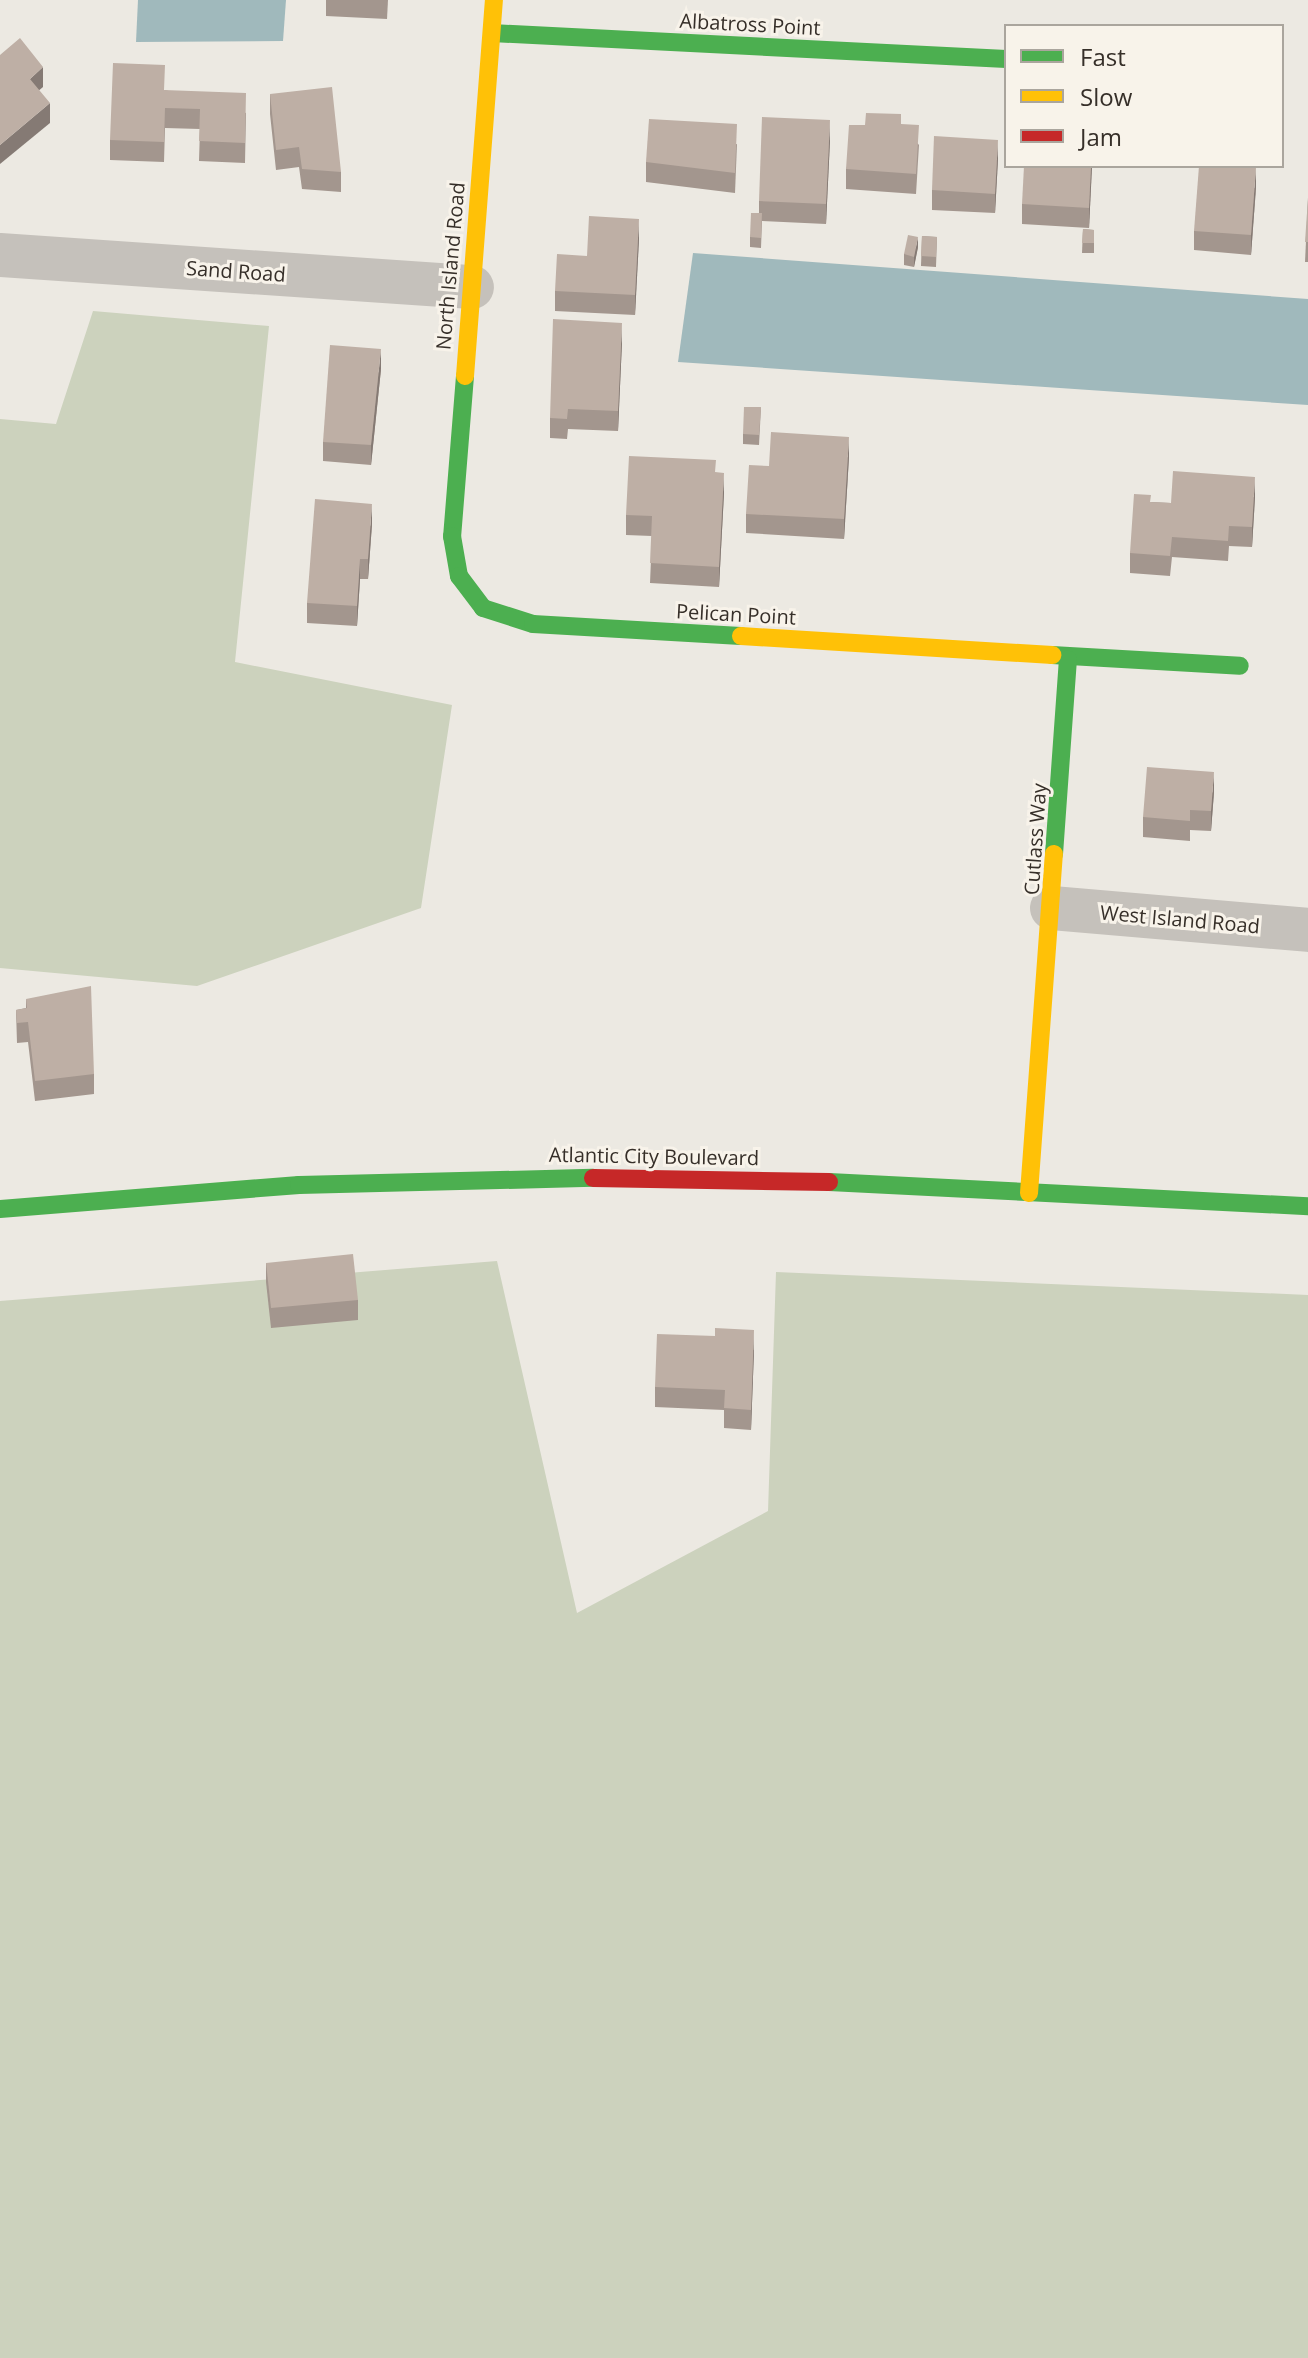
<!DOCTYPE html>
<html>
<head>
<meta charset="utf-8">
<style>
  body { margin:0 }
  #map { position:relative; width:1308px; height:2358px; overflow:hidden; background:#ece9e2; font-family:"Open Sans",sans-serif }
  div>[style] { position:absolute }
  .green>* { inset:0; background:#ccd2bd }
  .water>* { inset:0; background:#a0b9bc }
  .street>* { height:44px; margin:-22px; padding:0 22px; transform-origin:22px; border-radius:22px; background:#c5c1bb }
  .fast>* { height:18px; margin:-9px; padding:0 9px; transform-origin:9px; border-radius:9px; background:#4caf50 }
  .slow>* { height:18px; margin:-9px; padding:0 9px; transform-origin:9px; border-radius:9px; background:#ffc107 }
  .jam>* { height:18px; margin:-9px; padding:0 9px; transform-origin:9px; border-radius:9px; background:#c62828 }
  .wall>* { inset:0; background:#a3968e }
  .shaded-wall>* { inset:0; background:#857a74 }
  .building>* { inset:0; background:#beafa5 }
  span { translate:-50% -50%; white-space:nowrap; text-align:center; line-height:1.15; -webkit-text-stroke:6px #f8f3ea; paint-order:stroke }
  .street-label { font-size:20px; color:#362f29 }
  .legend { position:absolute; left:1004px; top:24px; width:280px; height:144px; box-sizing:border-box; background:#f8f3ea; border:2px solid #aaa59d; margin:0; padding:10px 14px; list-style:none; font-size:24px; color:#362f29 }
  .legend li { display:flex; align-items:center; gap:16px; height:40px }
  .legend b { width:40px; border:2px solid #aaa59d }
</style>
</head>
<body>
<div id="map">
  <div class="green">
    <i style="clip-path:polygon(93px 311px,269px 326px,235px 662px,452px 705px,421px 908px,197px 986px,0 968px,0 419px,56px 424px)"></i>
    <i style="clip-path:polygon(497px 1261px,577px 1613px,768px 1511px,776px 1272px,1308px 1295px,1308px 2358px,0 2358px,0 1301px)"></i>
  </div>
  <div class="water">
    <i style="clip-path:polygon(138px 0,286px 0,283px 41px,136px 42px)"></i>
    <i style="clip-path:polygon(693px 253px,1308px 299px,1308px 405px,678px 362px)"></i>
  </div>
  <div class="street">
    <i style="left:0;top:255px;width:473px;rotate:3.9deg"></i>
    <i style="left:1052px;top:908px;width:257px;rotate:4.9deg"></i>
  </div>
  <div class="fast">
    <i style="left:492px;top:33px;width:515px;rotate:2.9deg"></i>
    <i style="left:465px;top:376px;width:161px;rotate:94.6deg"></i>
    <i style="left:452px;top:536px;width:41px;rotate:80.1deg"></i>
    <i style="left:459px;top:576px;width:40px;rotate:53deg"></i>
    <i style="left:483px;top:608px;width:52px;rotate:17.7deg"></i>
    <i style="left:533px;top:624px;width:208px;rotate:3.3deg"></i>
    <i style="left:1052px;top:655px;width:188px;rotate:3.3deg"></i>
    <i style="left:1054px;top:854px;width:195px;rotate:-85.9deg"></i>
    <i style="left:829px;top:1182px;width:480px;rotate:2.9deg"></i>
    <i style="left:0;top:1209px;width:300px;rotate:-4.6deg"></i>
    <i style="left:299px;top:1185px;width:294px;rotate:-1.4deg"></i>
  </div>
  <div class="slow">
    <i style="left:465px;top:376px;width:377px;rotate:-85.6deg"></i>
    <i style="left:741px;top:636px;width:312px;rotate:3.5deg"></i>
    <i style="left:1029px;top:1193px;width:340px;rotate:-85.8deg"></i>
  </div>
  <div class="jam">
    <i style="left:593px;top:1178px;width:236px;rotate:1deg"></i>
  </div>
  <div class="wall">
    <i style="clip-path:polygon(326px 0,388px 0,387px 19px,326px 16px)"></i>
    <i style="clip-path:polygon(165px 90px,246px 113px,245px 163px,199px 161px,200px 129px,165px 128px,164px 162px,110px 160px,110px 140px)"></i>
    <i style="clip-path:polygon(270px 94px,341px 172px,341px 192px,302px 189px,299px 167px,276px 170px,270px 114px)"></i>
    <i style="clip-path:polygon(901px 124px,919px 145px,916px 194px,846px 189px,846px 169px,865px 125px)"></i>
    <i style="clip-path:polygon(830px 140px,826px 224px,762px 221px,761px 248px,750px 247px,750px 237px,759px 213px,759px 201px)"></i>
    <i style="clip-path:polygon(737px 144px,735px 193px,646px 182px,646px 162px)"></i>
    <i style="clip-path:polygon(998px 159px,995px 213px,932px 210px,932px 190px)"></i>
    <i style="clip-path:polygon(1092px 166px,1089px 228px,1022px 224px,1022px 204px)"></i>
    <i style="clip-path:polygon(1256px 187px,1251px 255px,1194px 250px,1194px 231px)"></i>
    <i style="clip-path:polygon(1308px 198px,1308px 262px,1305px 262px)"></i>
    <i style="clip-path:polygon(1083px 229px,1094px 230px,1094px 253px,1082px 253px)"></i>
    <i style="clip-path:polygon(922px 236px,937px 237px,936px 267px,921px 266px)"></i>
    <i style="clip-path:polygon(639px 239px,635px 315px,555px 311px,555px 291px,587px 256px)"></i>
    <i style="clip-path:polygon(918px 247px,914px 267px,904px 265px,904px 254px)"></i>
    <i style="clip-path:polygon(622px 342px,618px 431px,568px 429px,567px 439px,550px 438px,550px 418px)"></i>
    <i style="clip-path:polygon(381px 369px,371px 465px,323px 461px,323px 442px)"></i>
    <i style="clip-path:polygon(761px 407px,759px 445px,743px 444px,743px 434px)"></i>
    <i style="clip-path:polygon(849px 457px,844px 539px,746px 533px,746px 514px,769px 466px)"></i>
    <i style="clip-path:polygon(716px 473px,724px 493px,719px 587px,650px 583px,652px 536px,626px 535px,626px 515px)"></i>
    <i style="clip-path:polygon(1255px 497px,1252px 547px,1229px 546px,1228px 561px,1172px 557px,1170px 576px,1130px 573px,1130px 553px,1151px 502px,1171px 503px)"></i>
    <i style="clip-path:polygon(372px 524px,368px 579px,360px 579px,357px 626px,307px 623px,307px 603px)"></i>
    <i style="clip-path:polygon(1214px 792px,1211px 831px,1190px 830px,1190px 841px,1143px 837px,1143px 817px)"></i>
    <i style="clip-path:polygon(26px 999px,94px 1074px,94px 1094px,35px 1101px,28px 1042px,17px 1043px,16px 1010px,26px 1008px)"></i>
    <i style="clip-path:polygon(266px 1263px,358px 1300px,358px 1320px,271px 1328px,266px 1282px)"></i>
    <i style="clip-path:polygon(715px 1336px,754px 1350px,751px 1430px,724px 1428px,724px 1410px,655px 1407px,655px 1387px)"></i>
  </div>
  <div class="shaded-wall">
    <i style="clip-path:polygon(43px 67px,43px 87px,30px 98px,30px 79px)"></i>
    <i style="clip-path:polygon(50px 103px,50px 123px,0 164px,0 145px)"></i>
    <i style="clip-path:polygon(830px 120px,830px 140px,826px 224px,826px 204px)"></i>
    <i style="clip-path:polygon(998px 140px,998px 159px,995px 213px,995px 194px)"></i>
    <i style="clip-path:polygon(1091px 166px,1092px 166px,1089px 228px,1089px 208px)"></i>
    <i style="clip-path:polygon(1256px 167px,1256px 187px,1251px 255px,1251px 235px)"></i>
    <i style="clip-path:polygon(639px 219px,639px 239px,635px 315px,635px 295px)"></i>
    <i style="clip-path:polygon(918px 237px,918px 247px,914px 267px,914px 257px)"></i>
    <i style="clip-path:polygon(622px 323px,622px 342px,618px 431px,618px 411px)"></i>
    <i style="clip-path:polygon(381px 349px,381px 369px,371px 465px,371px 445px)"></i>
    <i style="clip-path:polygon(849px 437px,849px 457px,844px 539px,844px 519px)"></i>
    <i style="clip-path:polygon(724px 473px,724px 493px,719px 587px,719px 567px)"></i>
    <i style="clip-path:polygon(1255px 477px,1255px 497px,1252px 547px,1252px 527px)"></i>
    <i style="clip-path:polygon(372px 504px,372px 524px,368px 579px,368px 559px)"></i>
    <i style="clip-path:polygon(360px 559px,360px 579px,357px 626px,357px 606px)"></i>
    <i style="clip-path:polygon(1214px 772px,1214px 792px,1211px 831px,1211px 811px)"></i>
    <i style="clip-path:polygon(754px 1330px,754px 1350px,751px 1430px,751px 1410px)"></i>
  </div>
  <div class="building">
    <i style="clip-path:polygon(20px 38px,43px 67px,30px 79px,50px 103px,0 145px,0 55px)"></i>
    <i style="clip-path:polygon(113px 63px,165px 65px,164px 90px,246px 93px,245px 143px,199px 141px,200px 109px,165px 108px,164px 142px,110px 140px)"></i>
    <i style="clip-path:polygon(332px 87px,341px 172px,302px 169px,299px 147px,276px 150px,270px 94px)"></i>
    <i style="clip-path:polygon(866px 113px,901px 114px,901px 124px,919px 125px,916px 174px,846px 169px,849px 125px,865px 125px)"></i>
    <i style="clip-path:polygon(762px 117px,830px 120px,826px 204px,759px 201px)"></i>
    <i style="clip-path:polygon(649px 119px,737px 124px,735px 173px,646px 162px)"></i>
    <i style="clip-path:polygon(934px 136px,998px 140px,995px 194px,932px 190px)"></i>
    <i style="clip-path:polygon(1024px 166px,1091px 166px,1089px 208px,1022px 204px)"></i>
    <i style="clip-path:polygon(1199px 166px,1248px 166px,1256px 167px,1251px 235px,1194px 231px)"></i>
    <i style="clip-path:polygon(1308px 198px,1308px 242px,1305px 242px)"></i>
    <i style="clip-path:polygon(751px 213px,762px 213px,761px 238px,750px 237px)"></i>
    <i style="clip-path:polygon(589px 216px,639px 219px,635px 295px,555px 291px,557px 254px,587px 256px)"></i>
    <i style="clip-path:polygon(1083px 229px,1094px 230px,1094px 243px,1082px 243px)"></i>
    <i style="clip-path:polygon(908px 235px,918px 237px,914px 257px,904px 254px)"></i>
    <i style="clip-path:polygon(922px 236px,937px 237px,936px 257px,921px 256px)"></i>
    <i style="clip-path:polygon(553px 319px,622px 323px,618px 411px,568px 409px,567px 419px,550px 418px)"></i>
    <i style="clip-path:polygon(330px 345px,381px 349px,371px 445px,323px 442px)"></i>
    <i style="clip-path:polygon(744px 407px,761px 407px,759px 435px,743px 434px)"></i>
    <i style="clip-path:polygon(771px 432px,849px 437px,844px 519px,746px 514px,749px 465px,769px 466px)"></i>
    <i style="clip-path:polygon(629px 456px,716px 460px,715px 472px,724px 473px,719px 567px,650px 563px,652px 516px,626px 515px)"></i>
    <i style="clip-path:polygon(1173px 471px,1255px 477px,1252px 527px,1229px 526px,1228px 541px,1172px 537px,1170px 556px,1130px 553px,1134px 494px,1151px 495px,1150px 502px,1171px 503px)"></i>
    <i style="clip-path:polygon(315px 499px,372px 504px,368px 559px,360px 559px,357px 606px,307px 603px)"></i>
    <i style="clip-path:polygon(1147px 767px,1214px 772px,1211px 811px,1190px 810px,1190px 821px,1143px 817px)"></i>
    <i style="clip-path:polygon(91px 986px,94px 1074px,35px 1081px,28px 1022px,17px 1023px,16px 1010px,27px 1008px,26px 999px)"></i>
    <i style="clip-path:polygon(353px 1254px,358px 1300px,271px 1308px,266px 1263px)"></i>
    <i style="clip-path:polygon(715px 1328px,754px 1330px,751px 1410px,724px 1408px,725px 1390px,655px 1387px,657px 1334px,715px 1336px)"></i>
  </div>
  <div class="street-label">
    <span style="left:750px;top:24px;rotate:3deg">Albatross Point</span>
    <span style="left:450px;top:266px;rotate:-85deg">North Island Road</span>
    <span style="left:236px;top:271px;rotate:4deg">Sand Road</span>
    <span style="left:736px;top:614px;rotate:3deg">Pelican Point</span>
    <span style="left:1035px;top:839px;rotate:-86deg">Cutlass Way</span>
    <span style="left:1180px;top:919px;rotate:5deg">West Island Road</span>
    <span style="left:654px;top:1156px;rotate:1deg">Atlantic City Boulevard</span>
  </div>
  <ul class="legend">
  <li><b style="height:10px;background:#4caf50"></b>Fast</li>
  <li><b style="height:10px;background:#ffc107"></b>Slow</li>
  <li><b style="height:10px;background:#c62828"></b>Jam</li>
  </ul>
</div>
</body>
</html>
